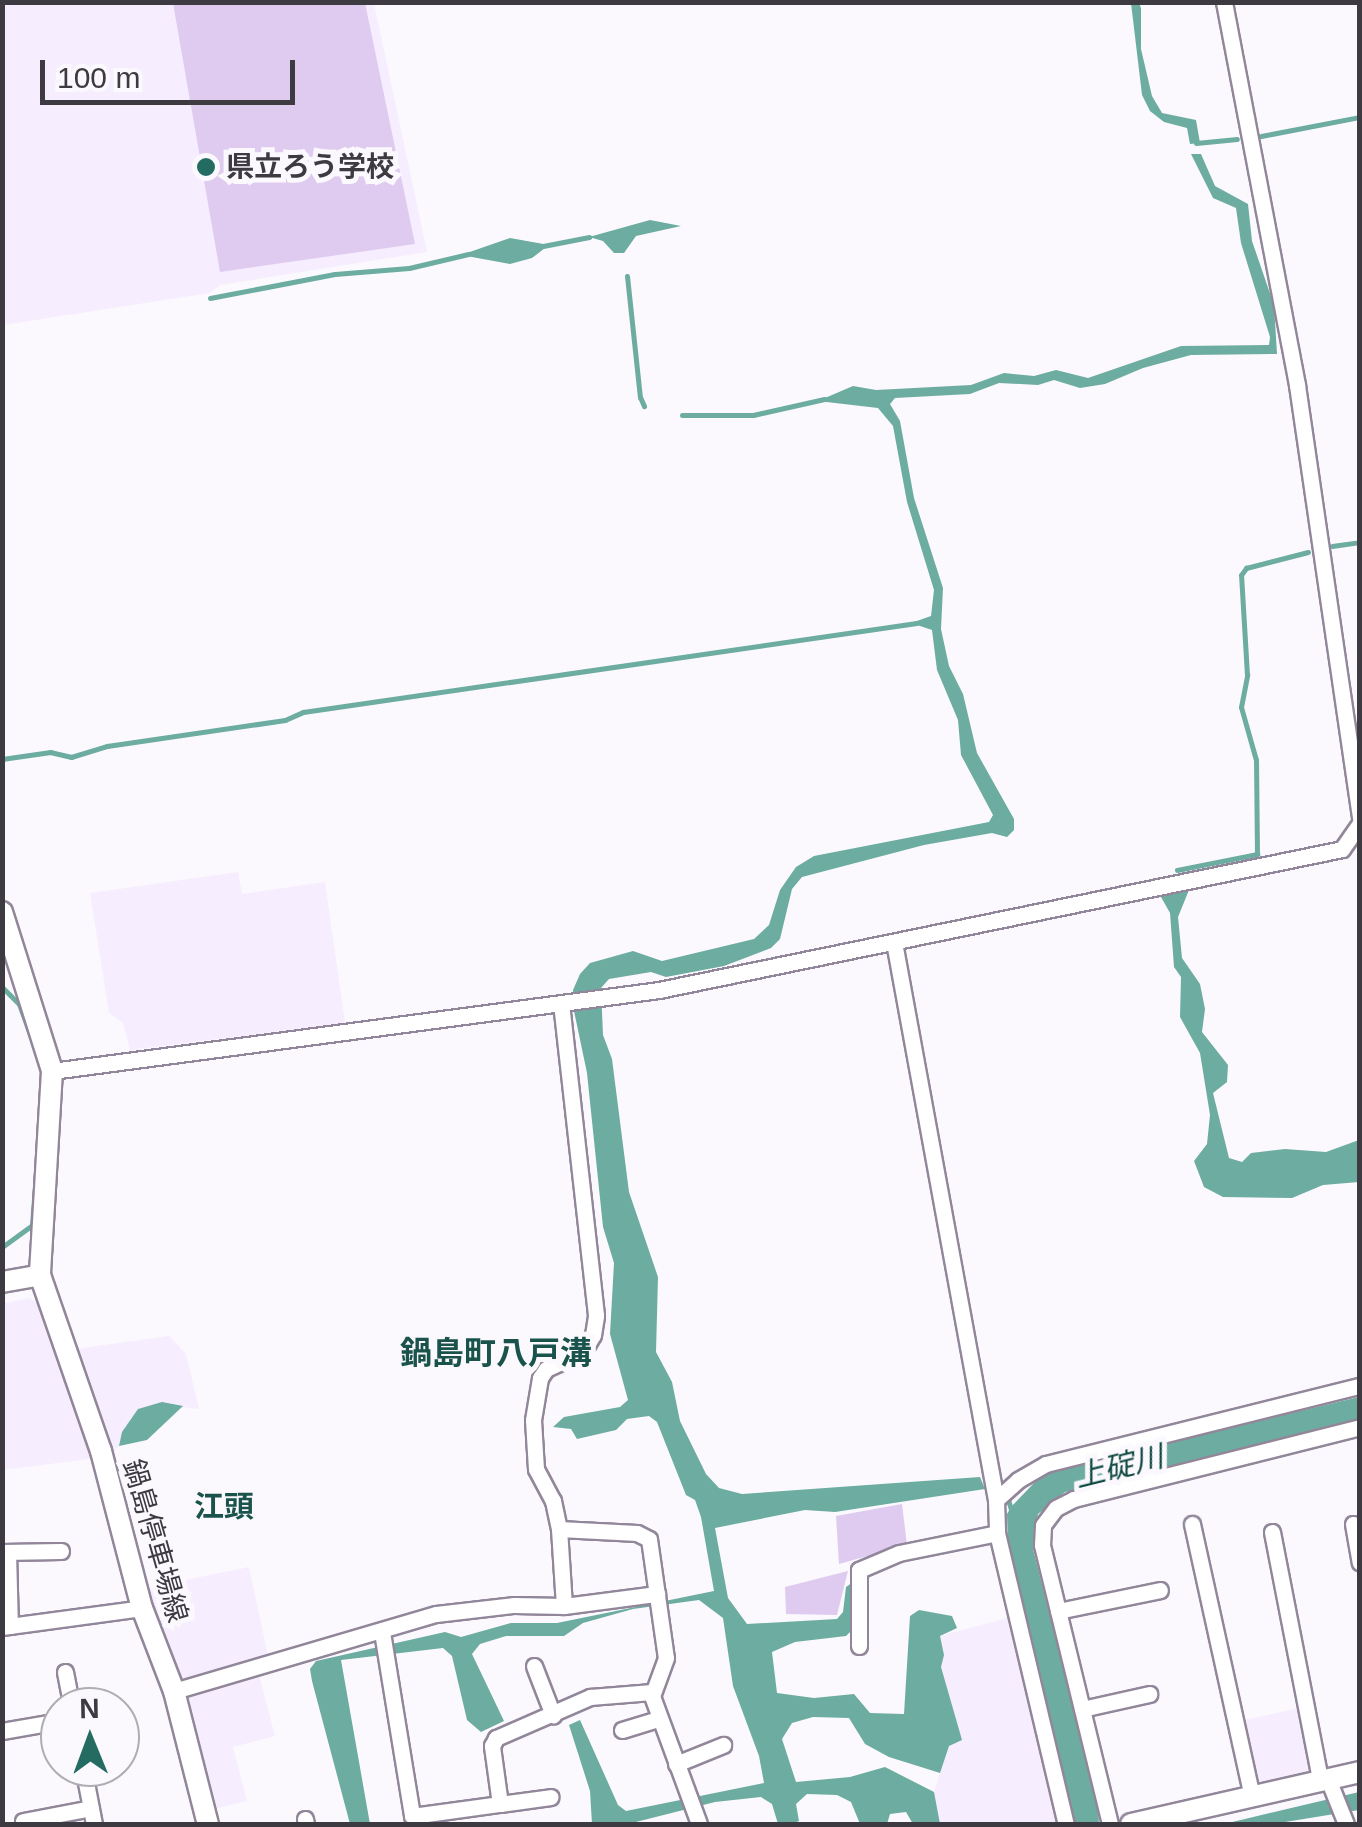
<!DOCTYPE html>
<html>
<head>
<meta charset="utf-8">
<style>
  body { margin:0 }
  #map { position:relative; width:1362px; height:1827px; overflow:hidden; background:#fbf9fd; font-family:Helvetica,"Noto Sans JP",sans-serif }
  div>[style] { position:absolute }
  .built>* { inset:0; background:#f6edfe }
  .green>* { inset:0; background:#dfcbef }
  .water>* { inset:0; background:#6caca1 }
  .stream>* { height:5px; margin:-2.5px; padding:0 2.5px; transform-origin:2.5px; border-radius:2.5px; background:#6caca1 }
  .roads { filter:drop-shadow(2px 0 #92879a) drop-shadow(-2px 0 #92879a) drop-shadow(0 2px #92879a) drop-shadow(0 -2px #92879a) }
  .street>* { height:15px; margin:-7.5px; padding:0 7.5px; transform-origin:7.5px; border-radius:7.5px; background:#fff }
  .secondary>* { height:20px; margin:-10px; padding:0 10px; transform-origin:10px; border-radius:10px; background:#fff }
  .dots>* { width:28px; height:28px; translate:-50% -50%; box-sizing:border-box; border:5px solid #fbf9fd; border-radius:50% }
  span { translate:-50% -50%; white-space:nowrap; text-align:center; line-height:1.15; -webkit-text-stroke:10px #fbf9fd; paint-order:stroke }
  .poi-label { font-size:28px; color:#3e3a42; font-weight:700 }
  .left { translate:0 -50%; text-align:left }
  .street-label { font-size:28px; color:#3e3a42 }
  .water-label { font-size:30px; color:#0e4841; font-style:italic }
  .neighbourhood-label { font-size:30px; color:#1a534b; font-weight:700 }
  .quarter-label { font-size:32px; color:#1a534b; font-weight:700 }
  .frame { position:absolute; inset:0; border:5px solid #3e3a42; pointer-events:none }
  .north { position:absolute; left:40px; top:1687px; width:100px; height:100px; box-sizing:border-box; background:#fbf9fd; border:2px solid #afadb2; border-radius:50%; rotate:359deg; font-size:28px; font-weight:700; line-height:40px; text-align:center; color:#3e3a42 }
  .north::after { content:''; display:block; margin:auto; width:35px; height:45px; background:#246c62; clip-path:polygon(50% 0,100% 100%,50% 72%,0 100%) }
  .scale { position:absolute; left:40px; top:60px; width:255px; height:45px; box-sizing:border-box; border:5px solid #3e3a42; border-top:0; padding-left:12px; font-size:30px; line-height:35px; white-space:nowrap; color:#3e3a42; -webkit-text-stroke:8px #fbf9fd; paint-order:stroke }
</style>
</head>
<body>
<div id="map">
  <div class="built">
    <i style="clip-path:polygon(3px 3px,374px 3px,427px 252px,220px 285px,210px 293px,3px 325px)"></i>
    <i style="clip-path:polygon(238px 872px,242px 894px,325px 882px,345px 1023px,130px 1050px,123px 1023px,109px 1013px,90px 893px)"></i>
    <i style="clip-path:polygon(28px 1298px,60px 1312px,75px 1349px,169px 1336px,186px 1354px,199px 1409px,163px 1405px,114px 1451px,97px 1458px,3px 1470px,2px 1304px)"></i>
    <i style="clip-path:polygon(249px 1567px,268px 1656px,258px 1671px,275px 1736px,233px 1747px,247px 1801px,214px 1809px,181px 1677px,146px 1588px)"></i>
    <i style="clip-path:polygon(1011px 1617px,1062px 1824px,935px 1824px,934px 1792px,940px 1773px,940px 1636px)"></i>
    <i style="clip-path:polygon(1299px 1708px,1312px 1770px,1254px 1787px,1240px 1721px)"></i>
  </div>
  <div class="green">
    <i style="clip-path:polygon(173px 3px,365px 3px,415px 244px,220px 272px)"></i>
    <i style="clip-path:polygon(902px 1504px,907px 1545px,839px 1564px,836px 1516px)"></i>
    <i style="clip-path:polygon(848px 1571px,837px 1615px,786px 1614px,785px 1587px)"></i>
  </div>
  <div class="water">
    <i style="clip-path:polygon(1131px 3px,1139px 3px,1141px 8px,1141px 49px,1152px 96px,1162px 113px,1196px 120px,1200px 143px,1190px 144px,1187px 128px,1164px 122px,1150px 111px,1142px 95px)"></i>
    <i style="clip-path:polygon(1191px 154px,1201px 154px,1215px 186px,1248px 204px,1252px 241px,1274px 305px,1277px 354px,1191px 355px,1143px 368px,1105px 384px,1080px 388px,1054px 380px,1038px 385px,999px 383px,970px 394px,895px 398px,890px 404px,900px 421px,914px 498px,943px 588px,941px 629px,949px 666px,963px 694px,977px 753px,1014px 819px,1014px 830px,1007px 837px,992px 833px,924px 845px,802px 877px,792px 889px,780px 939px,771px 948px,724px 966px,666px 977px,651px 972px,609px 979px,601px 988px,603px 1035px,612px 1059px,629px 1192px,658px 1277px,656px 1352px,672px 1382px,680px 1421px,706px 1474px,719px 1488px,742px 1494px,980px 1477px,985px 1489px,835px 1512px,805px 1510px,715px 1528px,728px 1598px,747px 1624px,837px 1619px,843px 1612px,846px 1587px,853px 1582px,853px 1629px,846px 1636px,795px 1642px,772px 1652px,777px 1693px,814px 1698px,854px 1694px,870px 1713px,904px 1714px,910px 1616px,919px 1610px,952px 1616px,957px 1628px,940px 1636px,944px 1655px,941px 1667px,962px 1740px,949px 1746px,940px 1773px,889px 1757px,865px 1744px,849px 1718px,813px 1717px,792px 1723px,782px 1739px,796px 1782px,850px 1777px,885px 1767px,934px 1792px,940px 1824px,913px 1824px,906px 1812px,890px 1814px,887px 1824px,860px 1824px,851px 1802px,837px 1795px,807px 1794px,796px 1804px,799px 1821px,792px 1824px,778px 1824px,772px 1804px,761px 1797px,715px 1802px,628px 1824px,592px 1824px,590px 1791px,569px 1725px,580px 1720px,618px 1805px,626px 1811px,764px 1783px,759px 1756px,733px 1686px,723px 1618px,699px 1600px,633px 1609px,583px 1623px,564px 1636px,506px 1636px,480px 1644px,472px 1654px,504px 1721px,481px 1732px,467px 1720px,452px 1656px,443px 1648px,341px 1660px,370px 1824px,350px 1824px,312px 1681px,310px 1669px,316px 1661px,445px 1632px,461px 1637px,511px 1623px,557px 1623px,714px 1591px,701px 1517px,695px 1500px,686px 1495px,657px 1422px,649px 1416px,627px 1419px,616px 1430px,577px 1439px,571px 1429px,553px 1427px,564px 1417px,620px 1407px,628px 1400px,610px 1334px,614px 1263px,603px 1227px,587px 1073px,574px 1011px,573px 990px,580px 974px,590px 963px,633px 951px,662px 961px,754px 939px,769px 925px,780px 890px,796px 867px,814px 856px,989px 822px,993px 815px,961px 755px,958px 720px,937px 670px,932px 630px,911px 623px,931px 616px,934px 590px,907px 502px,893px 426px,878px 408px,818px 401px,853px 386px,876px 390px,971px 385px,1004px 373px,1034px 376px,1056px 370px,1088px 378px,1181px 346px,1269px 345px,1270px 337px,1241px 243px,1236px 208px,1213px 198px)"></i>
    <i style="clip-path:polygon(650px 220px,681px 226px,636px 236px,624px 253px,614px 253px,603px 241px,589px 237px)"></i>
    <i style="clip-path:polygon(510px 238px,549px 245px,532px 258px,510px 264px,461px 255px)"></i>
    <i style="clip-path:polygon(1189px 890px,1178px 917px,1182px 958px,1200px 984px,1205px 1009px,1202px 1032px,1228px 1065px,1227px 1082px,1213px 1093px,1229px 1158px,1242px 1162px,1251px 1153px,1285px 1149px,1326px 1152px,1359px 1140px,1359px 1182px,1323px 1185px,1292px 1198px,1223px 1197px,1204px 1187px,1194px 1161px,1207px 1144px,1210px 1115px,1200px 1053px,1180px 1017px,1181px 977px,1174px 967px,1170px 913px,1161px 897px)"></i>
    <i style="clip-path:polygon(1359px 1397px,1359px 1420px,1065px 1492px,1038px 1514px,1033px 1549px,1098px 1804px,1099px 1824px,1075px 1824px,1008px 1552px,1007px 1514px,1011px 1507px,1035px 1482px,1055px 1470px)"></i>
    <i style="clip-path:polygon(162px 1402px,183px 1406px,147px 1440px,119px 1446px,122px 1432px,138px 1409px)"></i>
    <i style="clip-path:polygon(1359px 1792px,1359px 1810px,1279px 1823px,1224px 1824px)"></i>
  </div>
  <div class="stream">
    <i style="left:1261px;top:136px;width:101px;rotate:-10.9deg"></i>
    <i style="left:1196px;top:143px;width:41px;rotate:-5.6deg"></i>
    <i style="left:543px;top:246px;width:47px;rotate:-11.1deg"></i>
    <i style="left:627px;top:276px;width:122px;rotate:83.9deg"></i>
    <i style="left:640px;top:397px;width:10px;rotate:66deg"></i>
    <i style="left:210px;top:298px;width:127px;rotate:-10.9deg"></i>
    <i style="left:335px;top:274px;width:74px;rotate:-4.6deg"></i>
    <i style="left:409px;top:268px;width:61px;rotate:-13.3deg"></i>
    <i style="left:682px;top:415px;width:71px"></i>
    <i style="left:753px;top:415px;width:73px;rotate:-12.7deg"></i>
    <i style="left:1332px;top:546px;width:28px;rotate:-8deg"></i>
    <i style="left:2px;top:759px;width:49px;rotate:-8.3deg"></i>
    <i style="left:50px;top:752px;width:22px;rotate:13deg"></i>
    <i style="left:71px;top:757px;width:38px;rotate:-17deg"></i>
    <i style="left:107px;top:746px;width:180px;rotate:-8.3deg"></i>
    <i style="left:285px;top:720px;width:20px;rotate:-24deg"></i>
    <i style="left:303px;top:712px;width:620px;rotate:-8.25deg"></i>
    <i style="left:1177px;top:870px;width:82px;rotate:-11.3deg"></i>
    <i style="left:1257px;top:854px;width:94px;rotate:-90.6deg"></i>
    <i style="left:1256px;top:760px;width:55px;rotate:-105.8deg"></i>
    <i style="left:1241px;top:707px;width:33px;rotate:-79deg"></i>
    <i style="left:1247px;top:675px;width:100px;rotate:-93.4deg"></i>
    <i style="left:1241px;top:575px;width:9px;rotate:-54deg"></i>
    <i style="left:1246px;top:568px;width:64px;rotate:-14.5deg"></i>
    <i style="left:2px;top:987px;width:24px;rotate:45deg"></i>
    <i style="left:19px;top:1004px;width:33px;rotate:70deg"></i>
    <i style="left:2px;top:1247px;width:37px;rotate:-36deg"></i>
    <i style="left:32px;top:1225px;width:52px;rotate:-85.6deg"></i>
    <i style="left:1006px;top:1493px;width:24px;rotate:73deg"></i>
  </div>
  <div class="roads">
    <div class="street">
      <i style="left:1224px;top:2px;width:390px;rotate:79.2deg"></i>
      <i style="left:1297px;top:385px;width:439px;rotate:81.7deg"></i>
      <i style="left:894px;top:942px;width:567px;rotate:79.64deg"></i>
      <i style="left:996px;top:1500px;width:33px;rotate:88deg"></i>
      <i style="left:997px;top:1533px;width:299px;rotate:76.7deg"></i>
      <i style="left:52px;top:1071px;width:612px;rotate:-7.6deg"></i>
      <i style="left:659px;top:990px;width:697px;rotate:-11.66deg"></i>
      <i style="left:1342px;top:849px;width:32px;rotate:-55deg"></i>
      <i style="left:996px;top:1500px;width:30px;rotate:-42deg"></i>
      <i style="left:1018px;top:1480px;width:32px;rotate:-30deg"></i>
      <i style="left:1046px;top:1464px;width:324px;rotate:-14deg"></i>
      <i style="left:1192px;top:1524px;width:280px;rotate:77.6deg"></i>
      <i style="left:1353px;top:1524px;width:39px;rotate:80deg"></i>
      <i style="left:559px;top:1529px;width:78px;rotate:2.9deg"></i>
      <i style="left:637px;top:1533px;width:13px;rotate:27deg"></i>
      <i style="left:649px;top:1539px;width:120px;rotate:81.9deg"></i>
      <i style="left:666px;top:1658px;width:40px;rotate:110.2deg"></i>
      <i style="left:652px;top:1696px;width:136px;rotate:69.8deg"></i>
      <i style="left:1272px;top:1532px;width:253px;rotate:79deg"></i>
      <i style="left:2px;top:1552px;width:59px;rotate:-1deg"></i>
      <i style="left:8px;top:1552px;width:74px;rotate:88.5deg"></i>
      <i style="left:564px;top:1606px;width:94px;rotate:-7.4deg"></i>
      <i style="left:1058px;top:1611px;width:104px;rotate:-11.6deg"></i>
      <i style="left:2px;top:1627px;width:141px;rotate:-7.7deg"></i>
      <i style="left:382px;top:1632px;width:186px;rotate:80.7deg"></i>
      <i style="left:412px;top:1816px;width:89px;rotate:-7.8deg"></i>
      <i style="left:500px;top:1804px;width:59px;rotate:-97.9deg"></i>
      <i style="left:492px;top:1746px;width:9px;rotate:-63deg"></i>
      <i style="left:496px;top:1738px;width:103px;rotate:-23.6deg"></i>
      <i style="left:590px;top:1697px;width:62px;rotate:-4.6deg"></i>
      <i style="left:859px;top:1646px;width:76px;rotate:-90deg"></i>
      <i style="left:859px;top:1570px;width:43px;rotate:-23deg"></i>
      <i style="left:899px;top:1553px;width:100px;rotate:-11.5deg"></i>
      <i style="left:534px;top:1666px;width:53px;rotate:68.8deg"></i>
      <i style="left:65px;top:1672px;width:36px;rotate:79deg"></i>
      <i style="left:174px;top:1691px;width:273px;rotate:-16.4deg"></i>
      <i style="left:436px;top:1614px;width:79px;rotate:-6.6deg"></i>
      <i style="left:514px;top:1605px;width:50px;rotate:1.1deg"></i>
      <i style="left:564px;top:1606px;width:77px;rotate:-93.7deg"></i>
      <i style="left:559px;top:1529px;width:29px;rotate:-102deg"></i>
      <i style="left:553px;top:1501px;width:36px;rotate:-118deg"></i>
      <i style="left:536px;top:1469px;width:49px;rotate:-93.5deg"></i>
      <i style="left:533px;top:1420px;width:43px;rotate:-80.5deg"></i>
      <i style="left:540px;top:1378px;width:11px;rotate:-56deg"></i>
      <i style="left:546px;top:1369px;width:41px;rotate:-24.7deg"></i>
      <i style="left:583px;top:1352px;width:20px;rotate:-60deg"></i>
      <i style="left:593px;top:1335px;width:20px;rotate:-81deg"></i>
      <i style="left:596px;top:1315px;width:314px;rotate:-96.4deg"></i>
      <i style="left:1082px;top:1709px;width:69px;rotate:-12.6deg"></i>
      <i style="left:622px;top:1730px;width:38px;rotate:-17deg"></i>
      <i style="left:2px;top:1731px;width:59px;rotate:-9.8deg"></i>
      <i style="left:676px;top:1764px;width:51px;rotate:-22deg"></i>
      <i style="left:83px;top:1767px;width:58px;rotate:79.1deg"></i>
      <i style="left:1328px;top:1779px;width:48px;rotate:68.2deg"></i>
      <i style="left:500px;top:1804px;width:51px;rotate:-7.8deg"></i>
      <i style="left:305px;top:1819px;width:5px;rotate:79deg"></i>
      <i style="left:23px;top:1821px;width:69px;rotate:-10.8deg"></i>
      <i style="left:1110px;top:1824px;width:287px;rotate:-103.7deg"></i>
      <i style="left:1042px;top:1545px;width:20px;rotate:-87deg"></i>
      <i style="left:1043px;top:1525px;width:21px;rotate:-53deg"></i>
      <i style="left:1056px;top:1508px;width:20px;rotate:-27deg"></i>
      <i style="left:1074px;top:1499px;width:295px;rotate:-14.1deg"></i>
    </div>
    <div class="secondary">
      <i style="left:2px;top:912px;width:167px;rotate:72.5deg"></i>
      <i style="left:52px;top:1071px;width:204px;rotate:93.4deg"></i>
      <i style="left:40px;top:1275px;width:186px;rotate:70.9deg"></i>
      <i style="left:101px;top:1451px;width:162px;rotate:75.4deg"></i>
      <i style="left:142px;top:1608px;width:89px;rotate:68.9deg"></i>
      <i style="left:174px;top:1691px;width:137px;rotate:75.7deg"></i>
      <i style="left:2px;top:1282px;width:39px;rotate:-10deg"></i>
      <i style="left:1131px;top:1824px;width:235px;rotate:-12.8deg"></i>
    </div>
  </div>
  <div class="dots">
    <i style="left:206px;top:167px;background:#246c62"></i>
  </div>
  <div class="poi-label">
    <span class="left" style="left:226px;top:167px">県立ろう学校</span>
  </div>
  <div class="street-label">
    <span style="left:155px;top:1541px;rotate:74deg">鍋島停車場線</span>
  </div>
  <div class="water-label">
    <span style="left:1119px;top:1467px;rotate:-14deg">上碇川</span>
  </div>
  <div class="neighbourhood-label">
    <span style="left:224px;top:1507px">江頭</span>
  </div>
  <div class="quarter-label">
    <span style="left:496px;top:1353px">鍋島町八戸溝</span>
  </div>
  <div class="frame"></div>
  <div class="north">N</div>
  <div class="scale">100 m</div>
</div>
</body>
</html>
